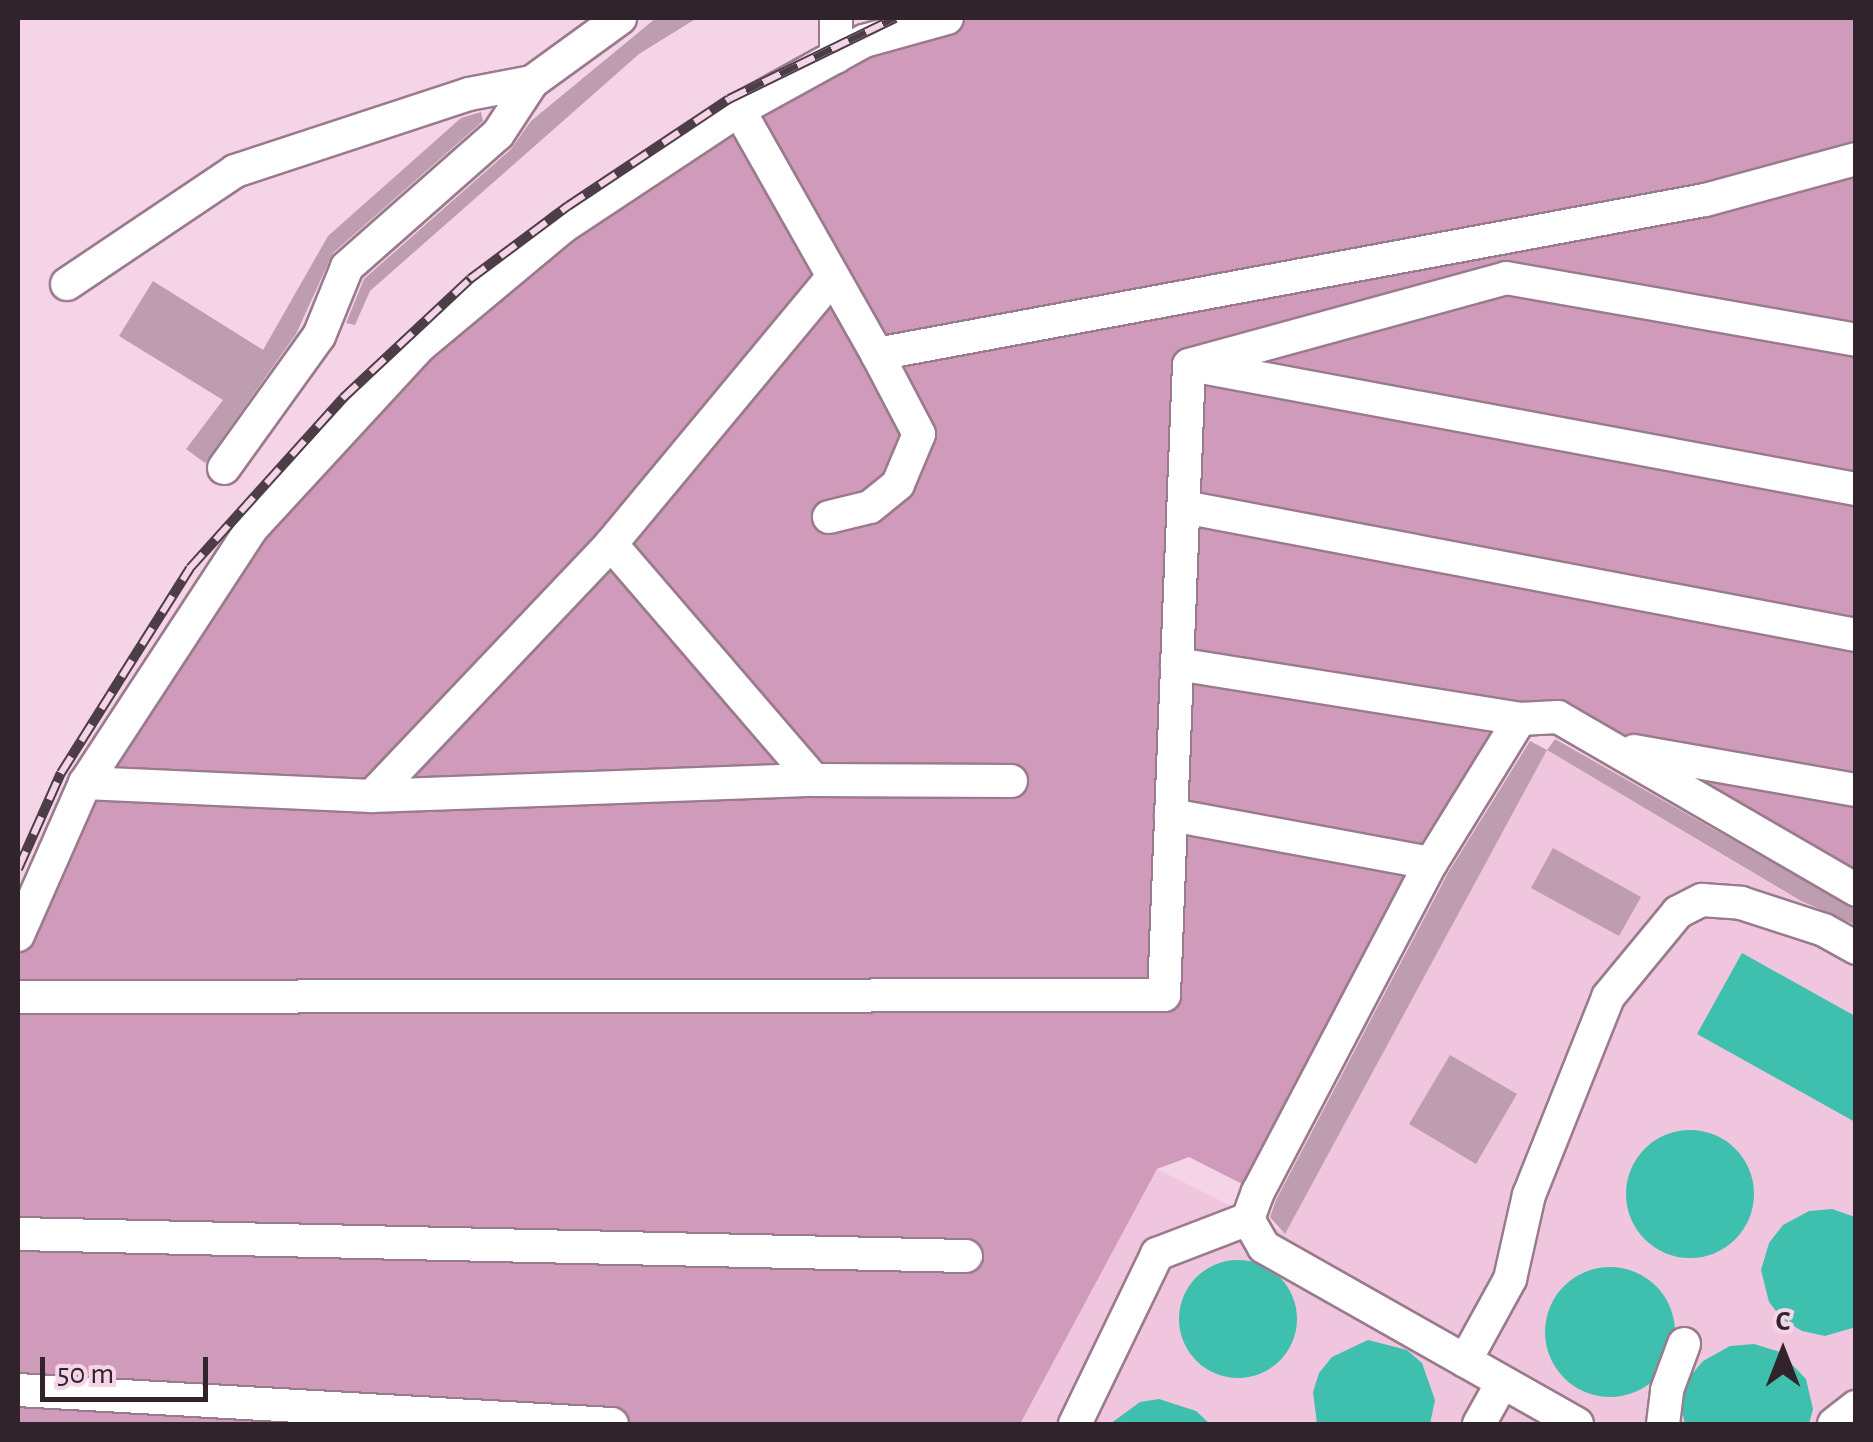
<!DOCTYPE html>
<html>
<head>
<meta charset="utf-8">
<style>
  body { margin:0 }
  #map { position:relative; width:1873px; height:1442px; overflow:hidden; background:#f6d4e7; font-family:"Alegreya Sans",sans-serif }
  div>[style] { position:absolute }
  .built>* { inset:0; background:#f0c6de }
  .green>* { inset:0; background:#d09aba }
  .water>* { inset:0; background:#3fc0af }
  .round { border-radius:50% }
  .building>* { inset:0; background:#be9db0 }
  .roads { filter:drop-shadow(2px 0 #9a7b8d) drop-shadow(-2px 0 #9a7b8d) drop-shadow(0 2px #9a7b8d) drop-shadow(0 -2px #9a7b8d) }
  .minor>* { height:32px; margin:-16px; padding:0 16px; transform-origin:16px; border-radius:16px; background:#fff }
  .rail>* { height:10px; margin-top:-5px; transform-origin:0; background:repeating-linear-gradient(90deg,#f6d4e7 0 19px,#4d3d46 0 38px); box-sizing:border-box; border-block:2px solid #4d3d46 }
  span { translate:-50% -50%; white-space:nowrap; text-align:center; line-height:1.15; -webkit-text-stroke:9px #f6d4e7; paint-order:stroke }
  .frame { position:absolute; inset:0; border:20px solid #30232b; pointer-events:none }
  .north { position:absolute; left:1733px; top:1302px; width:100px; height:100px; -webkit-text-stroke:8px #f6d4e7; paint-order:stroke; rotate:0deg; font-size:28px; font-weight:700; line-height:40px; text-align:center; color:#30232b }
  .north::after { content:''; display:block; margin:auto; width:35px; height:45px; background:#30232b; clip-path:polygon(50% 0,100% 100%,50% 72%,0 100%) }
  .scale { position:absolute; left:40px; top:1357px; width:168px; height:45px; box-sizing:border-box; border:5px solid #30232b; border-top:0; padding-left:12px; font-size:30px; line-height:35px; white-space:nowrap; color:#30232b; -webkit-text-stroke:8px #f6d4e7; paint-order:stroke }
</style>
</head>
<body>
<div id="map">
  <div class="built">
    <i style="clip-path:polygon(1547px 750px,1855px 934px,1855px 1424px,1020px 1424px,1157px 1169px,1285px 1233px)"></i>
  </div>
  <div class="green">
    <i style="clip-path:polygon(947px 18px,1855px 18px,1855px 890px,1614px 747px,1520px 719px,1258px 1192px,1189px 1157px,1157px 1169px,1020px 1424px,18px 1424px,18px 935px,85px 783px,253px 528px,420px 346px,739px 110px)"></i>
  </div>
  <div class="water">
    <i style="clip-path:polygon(1742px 953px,1855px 1016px,1855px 1122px,1697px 1034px)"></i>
    <i class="round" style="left:1626px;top:1130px;width:128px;height:128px"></i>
    <i style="clip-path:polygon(1832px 1209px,1855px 1217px,1856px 1327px,1825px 1336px,1802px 1331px,1782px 1319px,1769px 1302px,1761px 1270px,1769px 1243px,1783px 1225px,1809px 1211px)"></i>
    <i class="round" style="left:1179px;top:1260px;width:118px;height:118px"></i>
    <i class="round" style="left:1545px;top:1267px;width:130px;height:130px"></i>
    <i style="clip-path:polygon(1368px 1340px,1407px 1350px,1422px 1363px,1435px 1400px,1430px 1424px,1317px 1424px,1313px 1392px,1319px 1373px,1332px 1357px)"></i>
    <i style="clip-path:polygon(1754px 1344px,1780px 1352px,1806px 1379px,1813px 1409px,1809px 1424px,1685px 1424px,1681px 1407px,1688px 1379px,1703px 1361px,1730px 1346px)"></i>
    <i style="clip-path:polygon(1159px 1399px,1196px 1411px,1210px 1424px,1110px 1424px,1140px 1402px)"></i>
  </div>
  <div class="building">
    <i style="clip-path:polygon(656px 18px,697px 18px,639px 54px,370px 291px,355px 325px,346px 323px,364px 279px,511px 149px,531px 121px)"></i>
    <i style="clip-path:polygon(481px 112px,483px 121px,333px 253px,296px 334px,205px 463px,186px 449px,223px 400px,119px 336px,153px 281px,263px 350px,328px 236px,461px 118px)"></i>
    <i style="clip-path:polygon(1555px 739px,1856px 910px,1856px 925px,1801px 901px,1547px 750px)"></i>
    <i style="clip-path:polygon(1530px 741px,1547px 750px,1285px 1234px,1270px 1217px,1276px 1200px,1448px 873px)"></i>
    <i style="clip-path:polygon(1553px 848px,1641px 897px,1619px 936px,1531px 888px)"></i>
    <i style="clip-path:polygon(1450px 1055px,1517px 1094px,1476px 1164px,1409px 1124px)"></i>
  </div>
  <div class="roads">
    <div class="minor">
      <i style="left:836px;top:57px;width:39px;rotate:-90deg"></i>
      <i style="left:739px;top:110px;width:280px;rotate:60.5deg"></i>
      <i style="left:877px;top:354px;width:842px;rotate:-10.54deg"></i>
      <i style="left:1705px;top:200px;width:156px;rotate:-15.2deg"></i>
      <i style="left:67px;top:284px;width:202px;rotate:-33.9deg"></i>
      <i style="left:235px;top:171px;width:246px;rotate:-18.2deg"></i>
      <i style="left:469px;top:94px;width:64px;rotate:-10.8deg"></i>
      <i style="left:1196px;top:366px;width:671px;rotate:10.56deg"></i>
      <i style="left:224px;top:468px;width:163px;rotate:-54.3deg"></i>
      <i style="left:319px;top:336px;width:74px;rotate:-67.9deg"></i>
      <i style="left:347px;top:267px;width:201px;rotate:-41.4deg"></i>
      <i style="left:498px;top:134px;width:62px;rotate:-56.8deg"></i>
      <i style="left:532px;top:82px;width:109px;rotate:-36deg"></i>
      <i style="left:1184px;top:507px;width:684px;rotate:10.78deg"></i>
      <i style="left:829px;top:517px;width:42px;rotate:-13.7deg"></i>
      <i style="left:870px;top:507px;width:36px;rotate:-39deg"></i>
      <i style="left:898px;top:484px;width:54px;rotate:-67.2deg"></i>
      <i style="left:919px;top:434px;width:90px;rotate:-117.7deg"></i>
      <i style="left:611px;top:544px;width:311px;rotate:49.3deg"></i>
      <i style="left:1177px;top:664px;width:347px;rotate:9.1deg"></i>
      <i style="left:1634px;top:751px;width:225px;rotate:10deg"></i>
      <i style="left:85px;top:783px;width:287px;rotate:2.6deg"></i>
      <i style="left:372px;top:796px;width:442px;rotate:-2.1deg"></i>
      <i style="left:814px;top:780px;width:197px;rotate:0.3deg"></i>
      <i style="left:372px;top:796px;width:347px;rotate:-46.5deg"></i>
      <i style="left:611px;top:544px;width:347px;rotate:-50.3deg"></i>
      <i style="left:1171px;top:815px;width:264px;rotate:10.5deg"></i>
      <i style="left:18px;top:935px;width:166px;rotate:-66.2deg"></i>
      <i style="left:85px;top:783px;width:305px;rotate:-56.8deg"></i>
      <i style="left:252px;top:528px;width:248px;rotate:-47.3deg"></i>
      <i style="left:420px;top:346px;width:187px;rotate:-39.8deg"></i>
      <i style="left:564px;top:226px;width:210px;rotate:-33.5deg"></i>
      <i style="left:739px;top:110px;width:143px;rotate:-28.9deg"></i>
      <i style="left:864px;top:41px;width:86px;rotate:-15.5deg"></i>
      <i style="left:18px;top:997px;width:1146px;rotate:-0.1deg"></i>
      <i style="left:1164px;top:995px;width:630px;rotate:-87.73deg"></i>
      <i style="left:1189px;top:365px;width:329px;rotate:-15.3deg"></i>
      <i style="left:1506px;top:278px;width:355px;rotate:10deg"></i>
      <i style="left:18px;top:1234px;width:948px;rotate:1.33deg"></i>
      <i style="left:1465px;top:1361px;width:94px;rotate:-61.2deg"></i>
      <i style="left:1510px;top:1279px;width:86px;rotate:-77.3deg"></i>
      <i style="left:1529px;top:1195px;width:213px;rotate:-68.2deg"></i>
      <i style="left:1608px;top:997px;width:110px;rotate:-50.5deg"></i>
      <i style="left:1678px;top:912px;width:27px;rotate:-27deg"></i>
      <i style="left:1702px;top:900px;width:39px;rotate:4deg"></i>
      <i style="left:1741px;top:903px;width:87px;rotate:18deg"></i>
      <i style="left:1824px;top:930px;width:37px;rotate:29deg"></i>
      <i style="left:18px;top:1390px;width:595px;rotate:3.28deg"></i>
      <i style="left:1075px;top:1424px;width:189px;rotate:-64.2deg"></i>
      <i style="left:1157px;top:1254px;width:97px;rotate:-21deg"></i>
      <i style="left:1479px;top:1424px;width:47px;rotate:-60.7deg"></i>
      <i style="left:1577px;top:1424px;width:360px;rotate:-150.5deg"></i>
      <i style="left:1264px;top:1247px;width:32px;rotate:-120deg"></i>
      <i style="left:1248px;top:1219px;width:29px;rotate:-70deg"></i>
      <i style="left:1258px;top:1192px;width:372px;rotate:-62.3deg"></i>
      <i style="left:1431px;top:863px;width:169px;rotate:-58.3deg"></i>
      <i style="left:1520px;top:719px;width:38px;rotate:-3deg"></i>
      <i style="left:1558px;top:717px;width:345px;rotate:30.1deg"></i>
      <i style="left:1663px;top:1424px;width:34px;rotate:-83deg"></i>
      <i style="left:1667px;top:1390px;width:49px;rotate:-69.7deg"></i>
      <i style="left:1834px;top:1424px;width:28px;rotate:-38deg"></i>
    </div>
  </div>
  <div class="rail">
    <i style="left:18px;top:869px;width:105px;rotate:-65.9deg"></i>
    <i style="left:61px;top:773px;width:242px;rotate:-57.8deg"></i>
    <i style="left:190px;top:568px;width:229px;rotate:-48deg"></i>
    <i style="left:343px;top:398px;width:174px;rotate:-43.1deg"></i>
    <i style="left:470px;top:279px;width:122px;rotate:-36.7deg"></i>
    <i style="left:568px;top:206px;width:193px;rotate:-33.6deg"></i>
    <i style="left:729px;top:99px;width:185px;rotate:-26deg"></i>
  </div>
  <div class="frame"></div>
  <div class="north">С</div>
  <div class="scale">50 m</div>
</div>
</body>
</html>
